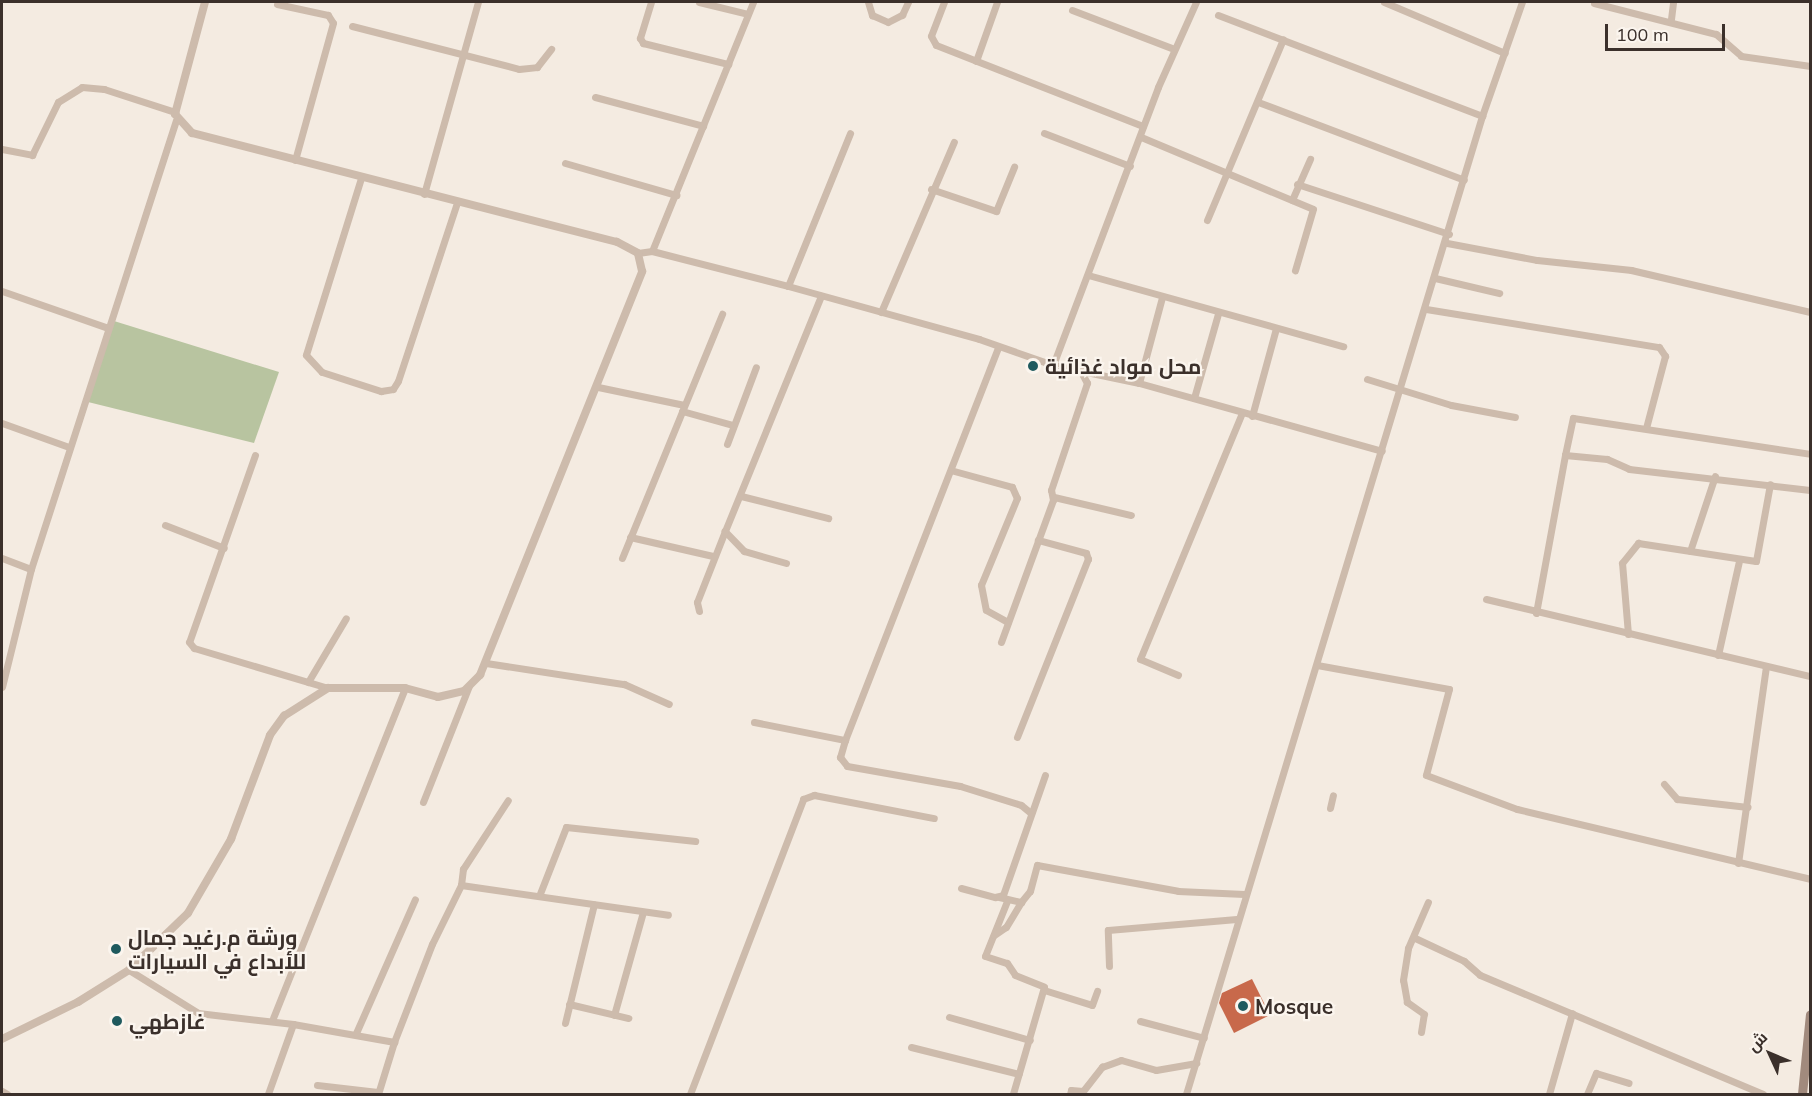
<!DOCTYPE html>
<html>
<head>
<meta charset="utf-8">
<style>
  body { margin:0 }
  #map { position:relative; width:1812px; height:1096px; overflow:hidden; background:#f4ebe1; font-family:Mulish,Cairo,sans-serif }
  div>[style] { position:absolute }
  .green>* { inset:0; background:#b8c4a0 }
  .building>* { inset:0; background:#c8694b }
  .minor>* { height:7px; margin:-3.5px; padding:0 3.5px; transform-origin:3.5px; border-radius:3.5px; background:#cdbbac }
  .tertiary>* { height:8px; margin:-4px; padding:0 4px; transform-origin:4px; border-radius:4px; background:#cdbbac }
  .secondary>* { height:9px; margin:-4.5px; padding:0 4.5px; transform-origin:4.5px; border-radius:4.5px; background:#a18a7d }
  .dots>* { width:16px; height:16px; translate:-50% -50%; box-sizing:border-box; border:3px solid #fbf5ee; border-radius:50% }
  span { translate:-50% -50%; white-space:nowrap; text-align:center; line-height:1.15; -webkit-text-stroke:4.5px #fbf5ee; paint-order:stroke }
  .poi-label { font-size:21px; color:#3b302b; font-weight:700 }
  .left { translate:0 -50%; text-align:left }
  .frame { position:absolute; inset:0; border:3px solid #3b302b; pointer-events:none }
  .north { position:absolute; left:1740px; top:1024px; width:60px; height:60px; -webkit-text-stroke:4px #fbf5ee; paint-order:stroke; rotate:314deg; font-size:16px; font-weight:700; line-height:24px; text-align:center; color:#3b302b }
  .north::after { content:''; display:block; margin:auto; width:21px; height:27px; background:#3b302b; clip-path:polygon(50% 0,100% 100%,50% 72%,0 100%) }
  .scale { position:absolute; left:1605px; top:24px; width:120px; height:27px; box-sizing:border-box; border:3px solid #3b302b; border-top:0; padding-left:8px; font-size:18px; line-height:21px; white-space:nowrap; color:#3b302b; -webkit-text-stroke:4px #fbf5ee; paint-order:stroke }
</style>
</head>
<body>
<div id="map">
  <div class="green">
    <i style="clip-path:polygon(114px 321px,279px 372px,254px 443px,88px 402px)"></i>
  </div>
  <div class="building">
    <i style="clip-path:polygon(1252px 979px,1270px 1015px,1234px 1033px,1219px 1003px,1222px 993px)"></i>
  </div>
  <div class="minor">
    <i style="left:651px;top:2px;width:38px;rotate:107deg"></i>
    <i style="left:640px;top:38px;width:6px;rotate:59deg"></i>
    <i style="left:643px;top:43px;width:88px;rotate:13.9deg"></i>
    <i style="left:699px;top:2px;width:50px;rotate:13.8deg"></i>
    <i style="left:868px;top:2px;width:14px;rotate:73deg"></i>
    <i style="left:872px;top:15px;width:17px;rotate:24deg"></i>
    <i style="left:888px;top:22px;width:16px;rotate:-27deg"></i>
    <i style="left:902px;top:15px;width:14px;rotate:-65deg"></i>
    <i style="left:944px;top:2px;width:36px;rotate:111deg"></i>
    <i style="left:931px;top:36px;width:10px;rotate:61deg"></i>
    <i style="left:936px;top:45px;width:222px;rotate:21.4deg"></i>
    <i style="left:1384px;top:2px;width:131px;rotate:22.9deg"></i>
    <i style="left:1594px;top:3px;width:126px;rotate:14.3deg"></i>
    <i style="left:1716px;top:34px;width:33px;rotate:41deg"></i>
    <i style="left:1741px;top:56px;width:70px;rotate:8.2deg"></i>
    <i style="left:277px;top:4px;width:52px;rotate:12.2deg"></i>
    <i style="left:328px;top:15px;width:9px;rotate:58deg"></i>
    <i style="left:333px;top:23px;width:142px;rotate:105.5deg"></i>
    <i style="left:1072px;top:10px;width:109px;rotate:20.9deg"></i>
    <i style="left:1218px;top:15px;width:283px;rotate:20.9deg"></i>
    <i style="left:1671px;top:19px;width:17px;rotate:-83deg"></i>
    <i style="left:352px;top:26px;width:172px;rotate:14.4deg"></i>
    <i style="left:519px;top:69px;width:18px;rotate:-6deg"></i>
    <i style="left:537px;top:67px;width:23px;rotate:-52deg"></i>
    <i style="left:976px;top:61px;width:63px;rotate:-70.4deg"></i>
    <i style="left:595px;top:97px;width:112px;rotate:15deg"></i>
    <i style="left:1258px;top:102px;width:220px;rotate:20.7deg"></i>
    <i style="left:1044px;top:133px;width:92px;rotate:21deg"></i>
    <i style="left:1141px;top:137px;width:186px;rotate:22.7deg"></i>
    <i style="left:1313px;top:209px;width:64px;rotate:106.4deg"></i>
    <i style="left:2px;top:149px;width:31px;rotate:11deg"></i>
    <i style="left:32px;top:155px;width:59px;rotate:-63.9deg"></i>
    <i style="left:58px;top:102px;width:28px;rotate:-32deg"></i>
    <i style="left:82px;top:87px;width:22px;rotate:5deg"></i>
    <i style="left:104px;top:89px;width:75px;rotate:17.9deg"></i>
    <i style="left:565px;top:163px;width:116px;rotate:16.1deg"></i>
    <i style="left:361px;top:178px;width:185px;rotate:107.3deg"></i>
    <i style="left:306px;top:355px;width:23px;rotate:47deg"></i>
    <i style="left:322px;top:372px;width:62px;rotate:17.9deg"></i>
    <i style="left:381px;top:391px;width:12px;rotate:-9deg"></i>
    <i style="left:393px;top:389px;width:9px;rotate:-58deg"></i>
    <i style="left:398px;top:381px;width:188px;rotate:-71.7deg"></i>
    <i style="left:1297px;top:184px;width:160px;rotate:18.2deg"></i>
    <i style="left:931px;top:189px;width:69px;rotate:18.7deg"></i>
    <i style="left:996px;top:211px;width:48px;rotate:-67.8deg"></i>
    <i style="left:424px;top:194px;width:199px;rotate:-74.3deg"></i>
    <i style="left:1292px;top:200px;width:45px;rotate:-66.3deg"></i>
    <i style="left:1207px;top:220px;width:196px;rotate:-67.2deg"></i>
    <i style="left:1447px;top:243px;width:92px;rotate:10.7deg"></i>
    <i style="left:1537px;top:260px;width:95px;rotate:6.1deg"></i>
    <i style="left:1631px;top:270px;width:184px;rotate:13.2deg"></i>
    <i style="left:652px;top:251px;width:269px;rotate:-67.9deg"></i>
    <i style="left:638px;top:253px;width:14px;rotate:-8deg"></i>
    <i style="left:652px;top:251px;width:140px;rotate:14.4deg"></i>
    <i style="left:788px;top:286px;width:198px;rotate:15.5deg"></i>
    <i style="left:979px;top:339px;width:78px;rotate:19.4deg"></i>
    <i style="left:1053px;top:365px;width:88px;rotate:11.8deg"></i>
    <i style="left:1139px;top:383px;width:252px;rotate:15.6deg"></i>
    <i style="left:1088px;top:275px;width:265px;rotate:15.6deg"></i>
    <i style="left:1435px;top:278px;width:66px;rotate:13.2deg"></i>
    <i style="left:788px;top:286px;width:165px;rotate:-67.9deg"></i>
    <i style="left:2px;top:291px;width:112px;rotate:19.2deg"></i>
    <i style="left:1426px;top:309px;width:236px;rotate:9.3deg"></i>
    <i style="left:1659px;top:347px;width:11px;rotate:56deg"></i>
    <i style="left:1665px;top:356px;width:74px;rotate:104.8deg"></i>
    <i style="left:881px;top:312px;width:185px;rotate:-66.8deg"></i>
    <i style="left:1053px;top:365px;width:297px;rotate:-69.3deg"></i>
    <i style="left:1158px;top:87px;width:93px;rotate:-65.9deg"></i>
    <i style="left:1367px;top:379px;width:88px;rotate:17.2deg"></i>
    <i style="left:1451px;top:405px;width:65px;rotate:10.6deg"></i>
    <i style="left:1139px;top:383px;width:89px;rotate:-75deg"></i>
    <i style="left:598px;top:387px;width:88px;rotate:11.8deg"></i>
    <i style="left:1194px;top:398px;width:87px;rotate:-74.1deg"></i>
    <i style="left:682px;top:411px;width:53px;rotate:15.4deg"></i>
    <i style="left:1252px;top:416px;width:91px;rotate:-74.7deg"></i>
    <i style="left:2px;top:423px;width:71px;rotate:19.7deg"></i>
    <i style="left:727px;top:444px;width:82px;rotate:-69.4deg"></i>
    <i style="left:255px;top:455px;width:198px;rotate:109.4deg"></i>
    <i style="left:189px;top:642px;width:8px;rotate:50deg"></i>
    <i style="left:194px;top:648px;width:140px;rotate:16.6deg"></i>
    <i style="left:1565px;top:455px;width:38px;rotate:-78deg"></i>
    <i style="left:1573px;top:418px;width:240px;rotate:8.6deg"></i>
    <i style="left:954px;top:471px;width:60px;rotate:15.4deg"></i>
    <i style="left:1012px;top:487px;width:12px;rotate:66deg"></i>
    <i style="left:1017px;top:498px;width:94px;rotate:112.5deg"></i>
    <i style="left:981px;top:585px;width:25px;rotate:79deg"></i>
    <i style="left:986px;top:610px;width:25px;rotate:29deg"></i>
    <i style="left:741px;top:496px;width:90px;rotate:14.2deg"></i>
    <i style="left:1054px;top:497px;width:79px;rotate:13.2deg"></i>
    <i style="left:165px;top:525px;width:63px;rotate:21.3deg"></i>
    <i style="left:630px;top:537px;width:85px;rotate:12.9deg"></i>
    <i style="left:1690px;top:551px;width:79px;rotate:-71.6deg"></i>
    <i style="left:2px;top:558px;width:31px;rotate:21deg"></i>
    <i style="left:622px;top:558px;width:264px;rotate:-67.7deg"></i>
    <i style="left:786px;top:563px;width:44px;rotate:-164.1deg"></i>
    <i style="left:744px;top:551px;width:28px;rotate:-134deg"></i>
    <i style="left:725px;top:531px;width:254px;rotate:-67.8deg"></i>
    <i style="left:1486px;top:599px;width:333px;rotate:13.4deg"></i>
    <i style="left:699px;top:611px;width:9px;rotate:-103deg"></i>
    <i style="left:697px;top:602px;width:76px;rotate:-68.5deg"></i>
    <i style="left:1536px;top:613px;width:161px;rotate:-79.6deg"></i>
    <i style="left:1565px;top:455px;width:42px;rotate:5.4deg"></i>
    <i style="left:1607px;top:459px;width:24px;rotate:24deg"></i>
    <i style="left:1629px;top:469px;width:182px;rotate:6.6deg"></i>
    <i style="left:1628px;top:634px;width:71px;rotate:-94.8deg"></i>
    <i style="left:1622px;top:563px;width:26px;rotate:-51deg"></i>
    <i style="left:1638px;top:543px;width:119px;rotate:8.7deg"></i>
    <i style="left:1756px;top:561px;width:78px;rotate:-79.7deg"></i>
    <i style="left:1001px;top:642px;width:151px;rotate:-69.9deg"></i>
    <i style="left:1053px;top:500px;width:10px;rotate:-101deg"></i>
    <i style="left:1051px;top:490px;width:113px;rotate:-71.4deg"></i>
    <i style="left:1087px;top:383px;width:17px;rotate:-118deg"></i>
    <i style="left:1718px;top:655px;width:96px;rotate:-77.4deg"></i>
    <i style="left:486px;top:663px;width:140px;rotate:8.7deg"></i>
    <i style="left:624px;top:684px;width:49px;rotate:24deg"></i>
    <i style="left:1317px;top:665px;width:134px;rotate:10.3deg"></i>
    <i style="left:1449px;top:689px;width:89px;rotate:105deg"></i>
    <i style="left:1426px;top:775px;width:97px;rotate:20.5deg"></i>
    <i style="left:1517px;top:809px;width:301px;rotate:13.4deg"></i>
    <i style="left:1178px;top:675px;width:41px;rotate:-157.2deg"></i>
    <i style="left:1140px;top:659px;width:266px;rotate:-67.5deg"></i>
    <i style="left:308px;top:682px;width:74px;rotate:-59.3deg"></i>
    <i style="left:2px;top:687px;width:122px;rotate:-76.2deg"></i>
    <i style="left:31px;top:569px;width:472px;rotate:-72.1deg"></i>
    <i style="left:754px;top:722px;width:93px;rotate:11.2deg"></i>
    <i style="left:845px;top:740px;width:421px;rotate:-68.7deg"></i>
    <i style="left:1017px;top:737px;width:192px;rotate:-68.3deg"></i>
    <i style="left:1088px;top:559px;width:6px;rotate:-108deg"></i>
    <i style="left:1086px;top:553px;width:50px;rotate:-164.8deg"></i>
    <i style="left:845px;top:740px;width:18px;rotate:106deg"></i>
    <i style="left:840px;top:757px;width:11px;rotate:52deg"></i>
    <i style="left:847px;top:766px;width:115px;rotate:10deg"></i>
    <i style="left:960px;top:786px;width:64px;rotate:17.3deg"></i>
    <i style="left:1021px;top:805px;width:13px;rotate:39deg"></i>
    <i style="left:1664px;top:784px;width:20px;rotate:49deg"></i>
    <i style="left:1677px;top:799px;width:71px;rotate:6.4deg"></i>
    <i style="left:423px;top:802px;width:125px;rotate:-68.4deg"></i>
    <i style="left:1330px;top:808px;width:13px;rotate:-77deg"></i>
    <i style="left:1738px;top:863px;width:199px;rotate:-81.9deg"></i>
    <i style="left:461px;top:885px;width:16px;rotate:-83deg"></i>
    <i style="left:463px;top:869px;width:82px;rotate:-56.9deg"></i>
    <i style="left:961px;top:888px;width:35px;rotate:15deg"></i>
    <i style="left:995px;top:897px;width:8px;rotate:-14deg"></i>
    <i style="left:1003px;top:895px;width:127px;rotate:-70.7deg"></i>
    <i style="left:539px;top:896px;width:74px;rotate:-68.6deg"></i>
    <i style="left:566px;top:827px;width:130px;rotate:6.2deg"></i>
    <i style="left:999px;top:897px;width:23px;rotate:13deg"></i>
    <i style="left:1021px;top:902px;width:14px;rotate:-51deg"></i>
    <i style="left:1030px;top:891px;width:27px;rotate:-75deg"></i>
    <i style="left:1037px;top:865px;width:143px;rotate:10.4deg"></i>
    <i style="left:1178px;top:891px;width:66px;rotate:2.6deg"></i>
    <i style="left:1007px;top:901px;width:59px;rotate:111.8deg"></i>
    <i style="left:985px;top:956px;width:23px;rotate:18deg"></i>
    <i style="left:1007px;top:963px;width:14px;rotate:56deg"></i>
    <i style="left:1015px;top:975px;width:31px;rotate:22deg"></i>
    <i style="left:1044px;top:987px;width:111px;rotate:106.2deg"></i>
    <i style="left:994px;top:935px;width:14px;rotate:-34deg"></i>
    <i style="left:1006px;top:927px;width:29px;rotate:-59deg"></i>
    <i style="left:1415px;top:938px;width:54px;rotate:25.1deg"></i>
    <i style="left:1464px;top:961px;width:21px;rotate:41deg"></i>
    <i style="left:1480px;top:975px;width:307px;rotate:22.8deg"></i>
    <i style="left:1109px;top:966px;width:36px;rotate:-92deg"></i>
    <i style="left:1108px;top:930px;width:129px;rotate:-4.9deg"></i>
    <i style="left:129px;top:970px;width:81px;rotate:31.9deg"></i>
    <i style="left:198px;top:1013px;width:96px;rotate:6.6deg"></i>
    <i style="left:293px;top:1024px;width:74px;rotate:109.7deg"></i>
    <i style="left:1044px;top:990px;width:50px;rotate:17.4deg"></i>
    <i style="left:1092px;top:1005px;width:15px;rotate:-70deg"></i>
    <i style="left:569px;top:1004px;width:61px;rotate:13.3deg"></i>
    <i style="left:614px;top:1015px;width:107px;rotate:-74.3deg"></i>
    <i style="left:949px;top:1017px;width:84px;rotate:15.9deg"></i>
    <i style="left:273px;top:1018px;width:355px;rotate:-68.2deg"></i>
    <i style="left:1140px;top:1021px;width:66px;rotate:14.9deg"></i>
    <i style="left:565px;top:1023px;width:122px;rotate:-76.3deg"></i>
    <i style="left:293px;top:1024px;width:103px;rotate:10.1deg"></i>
    <i style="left:394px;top:1042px;width:54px;rotate:107.1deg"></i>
    <i style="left:1421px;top:1032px;width:18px;rotate:-81deg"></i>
    <i style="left:1424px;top:1014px;width:21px;rotate:-145deg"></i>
    <i style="left:1407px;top:1002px;width:22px;rotate:-100deg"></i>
    <i style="left:1403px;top:980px;width:32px;rotate:-81deg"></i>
    <i style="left:1408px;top:948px;width:50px;rotate:-66.5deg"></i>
    <i style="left:356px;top:1033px;width:146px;rotate:-66.2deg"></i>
    <i style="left:394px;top:1042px;width:105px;rotate:-68.8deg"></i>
    <i style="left:432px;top:944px;width:66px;rotate:-63.8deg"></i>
    <i style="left:461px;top:885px;width:209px;rotate:8.2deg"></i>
    <i style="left:911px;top:1047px;width:111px;rotate:14deg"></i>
    <i style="left:317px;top:1085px;width:61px;rotate:6.5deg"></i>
    <i style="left:2px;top:1091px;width:6px;rotate:31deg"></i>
    <i style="left:1083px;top:1091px;width:31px;rotate:-52deg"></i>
    <i style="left:1102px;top:1067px;width:20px;rotate:-20deg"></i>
    <i style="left:1121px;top:1060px;width:36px;rotate:16deg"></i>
    <i style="left:1156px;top:1070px;width:41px;rotate:-9.9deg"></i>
    <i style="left:690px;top:1094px;width:316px;rotate:-69deg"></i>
    <i style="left:803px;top:799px;width:12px;rotate:-20deg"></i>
    <i style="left:814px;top:795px;width:122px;rotate:10.9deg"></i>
    <i style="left:1070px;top:1094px;width:4px;rotate:-76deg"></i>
    <i style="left:1071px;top:1090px;width:12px;rotate:5deg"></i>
    <i style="left:1186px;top:1094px;width:1022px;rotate:-73.16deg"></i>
    <i style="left:1482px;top:116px;width:121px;rotate:-70.7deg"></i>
    <i style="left:1549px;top:1094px;width:84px;rotate:-74.1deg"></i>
    <i style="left:1587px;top:1094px;width:23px;rotate:-67deg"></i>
    <i style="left:1596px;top:1073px;width:34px;rotate:17deg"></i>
  </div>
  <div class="tertiary">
    <i style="left:2px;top:1039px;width:85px;rotate:-26deg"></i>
    <i style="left:78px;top:1002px;width:60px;rotate:-32.1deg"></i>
    <i style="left:129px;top:970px;width:82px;rotate:-44deg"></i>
    <i style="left:188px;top:913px;width:86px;rotate:-59.8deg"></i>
    <i style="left:231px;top:839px;width:111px;rotate:-69.4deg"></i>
    <i style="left:270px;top:735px;width:24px;rotate:-54deg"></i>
    <i style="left:284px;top:716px;width:52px;rotate:-32.5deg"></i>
    <i style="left:328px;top:688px;width:77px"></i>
    <i style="left:405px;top:688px;width:34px;rotate:15deg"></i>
    <i style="left:438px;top:697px;width:27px;rotate:-13deg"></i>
    <i style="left:464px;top:691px;width:23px;rotate:-45deg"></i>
    <i style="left:480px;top:675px;width:435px;rotate:-68.1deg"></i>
    <i style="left:642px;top:271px;width:18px;rotate:-103deg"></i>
    <i style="left:638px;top:253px;width:24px;rotate:-152deg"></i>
    <i style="left:617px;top:242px;width:439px;rotate:-165.6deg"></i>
    <i style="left:192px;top:133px;width:25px;rotate:-132deg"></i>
    <i style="left:175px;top:114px;width:116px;rotate:-75deg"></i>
  </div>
  <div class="secondary">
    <i style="left:1802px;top:1094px;width:80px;rotate:-84.3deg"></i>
  </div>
  <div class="dots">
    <i style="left:1033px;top:366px;background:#1f5a5e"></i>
    <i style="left:116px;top:949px;background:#1f5a5e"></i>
    <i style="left:1243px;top:1006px;background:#1f5a5e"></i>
    <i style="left:117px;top:1021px;background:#1f5a5e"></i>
  </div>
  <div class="poi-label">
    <span class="left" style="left:1045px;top:366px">محل مواد غذائية</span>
    <span class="left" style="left:128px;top:949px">ورشة م.رغيد جمال<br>للأبداع في السيارات</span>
    <span class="left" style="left:1255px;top:1006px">Mosque</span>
    <span class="left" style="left:129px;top:1021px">غازطهي</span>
  </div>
  <div class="frame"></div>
  <div class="north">ش</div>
  <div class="scale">100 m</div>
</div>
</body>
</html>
